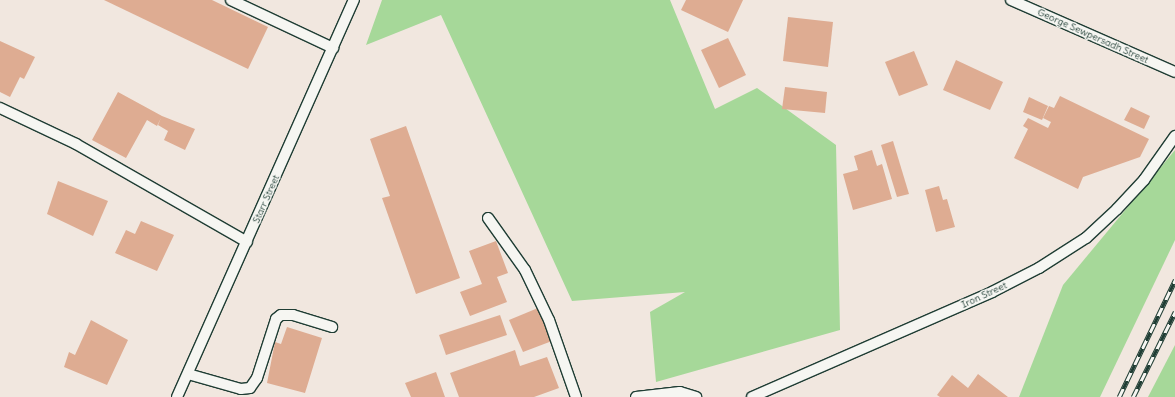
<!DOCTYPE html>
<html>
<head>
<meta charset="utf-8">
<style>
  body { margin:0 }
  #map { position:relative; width:1175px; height:397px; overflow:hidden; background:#f1e7df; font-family:Delius,sans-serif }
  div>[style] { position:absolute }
  .green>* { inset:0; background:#a6d899 }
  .building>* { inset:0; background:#deac92 }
  .roads { filter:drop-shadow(1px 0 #1f3d34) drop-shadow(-1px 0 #1f3d34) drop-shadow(0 1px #1f3d34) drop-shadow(0 -1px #1f3d34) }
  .lane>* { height:10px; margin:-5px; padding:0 5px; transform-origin:5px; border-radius:5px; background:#f6f6f2 }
  .rail>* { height:4.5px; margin-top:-2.25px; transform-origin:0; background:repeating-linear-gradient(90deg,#f6f6f2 0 9px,#1f3d34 0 18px); box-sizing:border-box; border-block:1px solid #1f3d34 }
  span { translate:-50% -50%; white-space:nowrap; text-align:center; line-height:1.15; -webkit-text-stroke:3px #f6f6f2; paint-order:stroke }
  .street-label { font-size:10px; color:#1f3d34 }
</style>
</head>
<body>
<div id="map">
  <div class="green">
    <i style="clip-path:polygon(382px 0,670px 0,715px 109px,757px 88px,836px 145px,840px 330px,656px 382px,650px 312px,685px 292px,572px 301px,441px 15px,366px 45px)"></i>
    <i style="clip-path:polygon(1175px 150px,1175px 240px,1100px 397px,1019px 397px,1063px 285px)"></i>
    <i style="clip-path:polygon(1175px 345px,1175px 397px,1148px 397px)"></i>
  </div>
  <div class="building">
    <i style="clip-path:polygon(104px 0,212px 0,268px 27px,248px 69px)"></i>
    <i style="clip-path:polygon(686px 0,743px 0,728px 32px,681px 10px)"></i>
    <i style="clip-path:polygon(788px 17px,833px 22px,828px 67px,783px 61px)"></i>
    <i style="clip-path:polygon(728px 38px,746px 75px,719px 88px,701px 50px)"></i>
    <i style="clip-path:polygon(0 41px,35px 57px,24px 79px,20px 77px,10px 97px,0 92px)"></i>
    <i style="clip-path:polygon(914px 51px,928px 85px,899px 96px,885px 62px)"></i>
    <i style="clip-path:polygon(956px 60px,1003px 82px,990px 110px,943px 90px)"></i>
    <i style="clip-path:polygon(785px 87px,827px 92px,825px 113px,782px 109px)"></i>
    <i style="clip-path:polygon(118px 92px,162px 116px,195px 129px,185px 150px,164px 140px,168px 131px,158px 125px,161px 118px,157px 126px,147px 120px,126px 158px,92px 140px)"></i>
    <i style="clip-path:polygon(1060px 96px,1149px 139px,1140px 157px,1083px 177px,1078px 189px,1014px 158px,1028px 129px,1023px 126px,1028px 118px,1048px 128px,1051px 122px,1043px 118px,1049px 106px,1054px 108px)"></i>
    <i style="clip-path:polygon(1029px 97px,1048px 106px,1042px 120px,1023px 112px)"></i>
    <i style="clip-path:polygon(1131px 107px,1150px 116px,1144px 129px,1124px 120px)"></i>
    <i style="clip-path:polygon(406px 126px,460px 278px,416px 294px,382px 198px,390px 196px,370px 139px)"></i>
    <i style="clip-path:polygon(893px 141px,909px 194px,897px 197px,881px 145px)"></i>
    <i style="clip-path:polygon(872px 150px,877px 166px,882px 164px,892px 199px,853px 210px,843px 174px,858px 170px,854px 156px)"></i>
    <i style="clip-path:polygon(58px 181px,108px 201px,93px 236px,47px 214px)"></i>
    <i style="clip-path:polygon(939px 186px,943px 200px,947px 199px,955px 227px,936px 232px,925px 190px)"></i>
    <i style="clip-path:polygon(141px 221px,174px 235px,157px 271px,115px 253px,126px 230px,135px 234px)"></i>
    <i style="clip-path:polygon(496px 241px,508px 273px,497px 277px,507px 302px,470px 316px,460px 292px,482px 284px,469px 251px)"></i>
    <i style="clip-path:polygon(538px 308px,552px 341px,523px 352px,509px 320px)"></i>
    <i style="clip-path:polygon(500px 315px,507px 335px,446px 355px,439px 335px)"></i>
    <i style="clip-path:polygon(91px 320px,128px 340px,107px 385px,64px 367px,69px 352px,75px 355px)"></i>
    <i style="clip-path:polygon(287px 327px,322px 338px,305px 393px,267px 383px,275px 342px,281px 344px)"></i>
    <i style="clip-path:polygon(515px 350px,520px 366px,547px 357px,559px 388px,534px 397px,459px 397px,450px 373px)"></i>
    <i style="clip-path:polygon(436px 372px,445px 397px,411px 397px,405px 383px)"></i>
    <i style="clip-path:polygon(978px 374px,1008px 397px,940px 397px,937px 395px,952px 375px,968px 388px)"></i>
  </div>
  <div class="roads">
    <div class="lane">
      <i style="left:231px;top:0;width:113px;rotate:25.2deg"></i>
      <i style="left:1011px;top:0;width:179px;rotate:23.7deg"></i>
      <i style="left:0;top:108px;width:84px;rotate:25.3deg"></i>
      <i style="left:76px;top:144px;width:197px;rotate:29.8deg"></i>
      <i style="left:488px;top:218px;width:64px;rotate:54.6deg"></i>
      <i style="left:525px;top:270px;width:55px;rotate:64.4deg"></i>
      <i style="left:549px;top:320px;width:82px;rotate:70.7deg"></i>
      <i style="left:188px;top:374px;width:55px;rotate:15.8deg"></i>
      <i style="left:241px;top:389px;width:9px;rotate:-6deg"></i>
      <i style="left:250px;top:388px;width:12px;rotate:-55deg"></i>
      <i style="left:257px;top:378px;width:62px;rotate:-72.1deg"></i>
      <i style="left:276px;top:319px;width:6px;rotate:-39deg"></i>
      <i style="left:281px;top:315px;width:12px"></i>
      <i style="left:293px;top:315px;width:41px;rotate:17.1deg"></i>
      <i style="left:177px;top:397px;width:435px;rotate:-66deg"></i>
      <i style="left:636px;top:397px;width:44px;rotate:-6.5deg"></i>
      <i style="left:680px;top:392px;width:17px;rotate:17deg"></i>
      <i style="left:752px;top:397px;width:262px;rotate:-23.6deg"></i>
      <i style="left:992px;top:292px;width:53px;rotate:-27.1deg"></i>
      <i style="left:1039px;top:268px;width:56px;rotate:-32.6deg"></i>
      <i style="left:1086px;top:238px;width:42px;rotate:-43.1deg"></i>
      <i style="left:1117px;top:209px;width:40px;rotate:-47deg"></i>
      <i style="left:1144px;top:180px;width:54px;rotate:-54.8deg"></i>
    </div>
  </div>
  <div class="rail">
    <i style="left:1119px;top:397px;width:130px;rotate:-64.4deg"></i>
    <i style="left:1133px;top:397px;width:95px;rotate:-63.7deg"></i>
  </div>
  <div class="street-label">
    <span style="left:1093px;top:36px;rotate:24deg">George Sewpersadh Street</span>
    <span style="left:266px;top:199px;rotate:-66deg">Starr Street</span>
    <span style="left:984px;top:295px;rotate:-25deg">Iron Street</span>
  </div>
</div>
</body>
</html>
